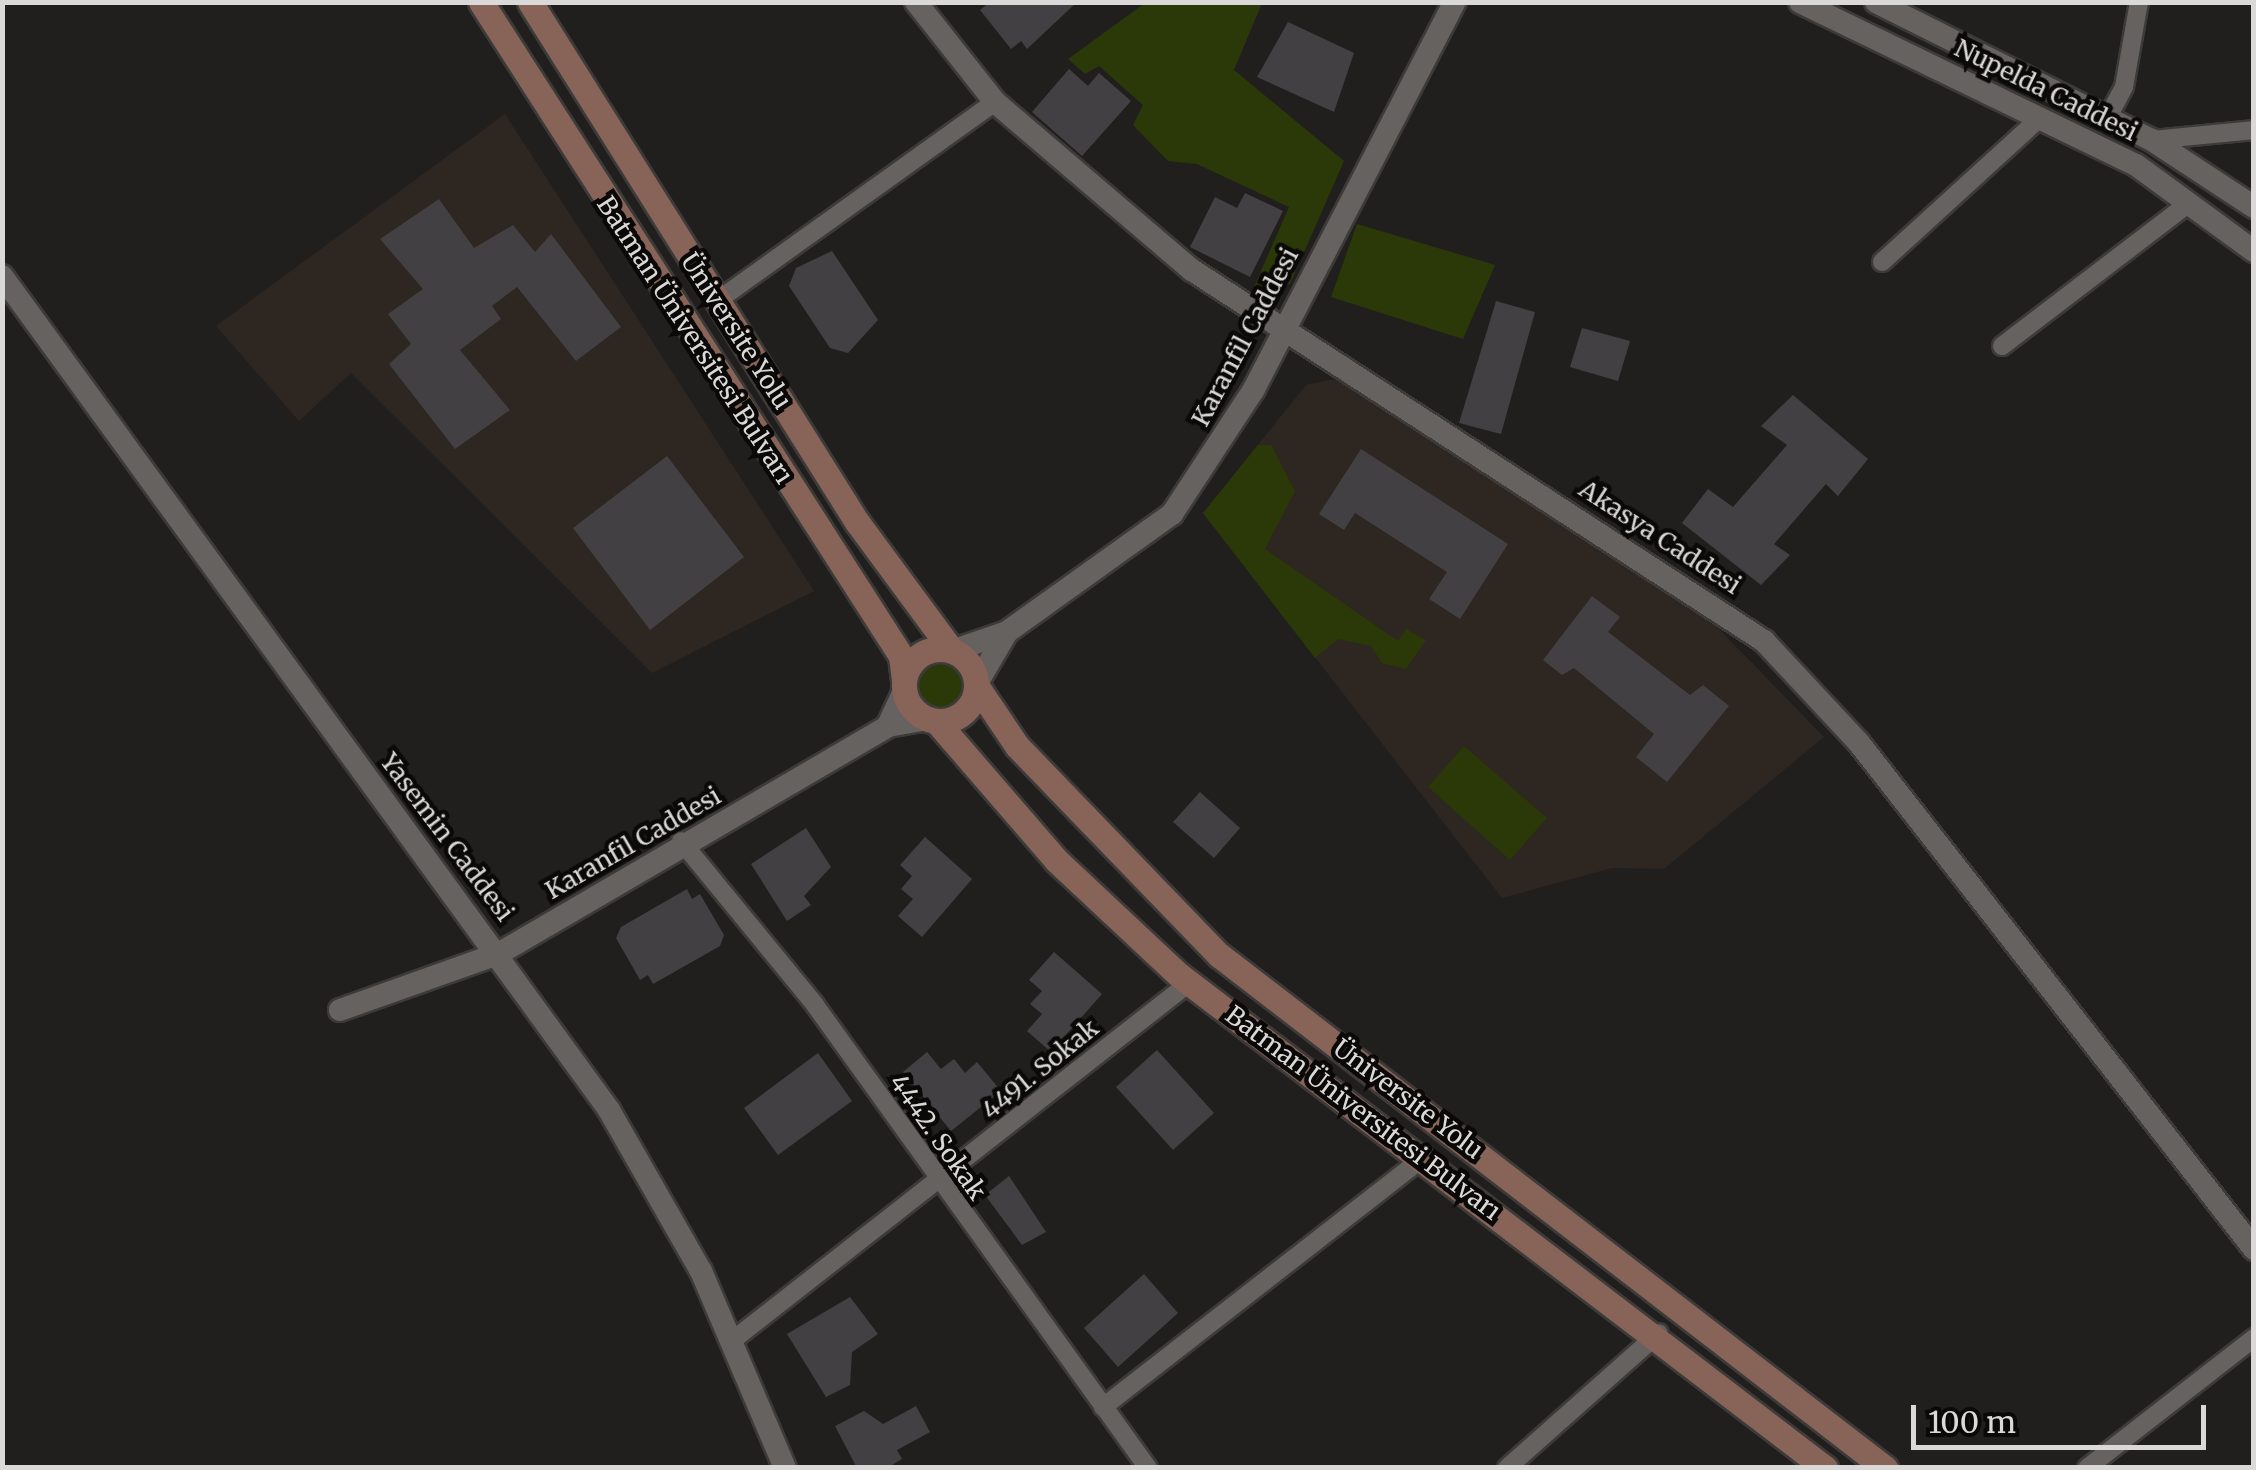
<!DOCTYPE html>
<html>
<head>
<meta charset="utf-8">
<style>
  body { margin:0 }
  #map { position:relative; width:2256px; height:1470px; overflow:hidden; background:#211f1d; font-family:Merriweather,serif }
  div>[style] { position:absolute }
  .built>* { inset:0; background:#2e2620 }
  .green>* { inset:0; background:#2b3909 }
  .round { border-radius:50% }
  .building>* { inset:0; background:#424043 }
  .roads { filter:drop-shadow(2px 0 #3d3b39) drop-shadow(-2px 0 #3d3b39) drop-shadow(0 2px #3d3b39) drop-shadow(0 -2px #3d3b39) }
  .minor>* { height:18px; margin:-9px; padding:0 9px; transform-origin:9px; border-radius:9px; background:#656260 }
  .tertiary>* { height:22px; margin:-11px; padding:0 11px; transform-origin:11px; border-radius:11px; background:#656260 }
  .secondary>* { height:25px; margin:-12.5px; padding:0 12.5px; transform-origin:12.5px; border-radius:12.5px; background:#886357 }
  .secondary>.ring { margin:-12.5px; padding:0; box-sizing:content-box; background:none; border:25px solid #886357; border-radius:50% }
  span { translate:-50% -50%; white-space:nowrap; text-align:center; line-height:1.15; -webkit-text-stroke:9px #0a0908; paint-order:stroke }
  .street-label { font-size:25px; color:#dbd9d8 }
  .frame { position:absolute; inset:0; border:5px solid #dbd9d8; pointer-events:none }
  .scale { position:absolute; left:1911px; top:1405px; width:295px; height:45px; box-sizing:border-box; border:5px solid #dbd9d8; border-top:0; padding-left:12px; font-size:30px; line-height:35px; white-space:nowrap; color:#dbd9d8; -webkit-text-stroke:8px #0a0908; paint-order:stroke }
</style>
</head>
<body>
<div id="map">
  <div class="built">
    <i style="clip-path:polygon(505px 114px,814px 591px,652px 673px,351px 373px,299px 421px,216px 326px)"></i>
    <i style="clip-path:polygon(1340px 378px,1717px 627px,1824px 737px,1664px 869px,1612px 868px,1502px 898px,1203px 513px,1306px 385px)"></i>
  </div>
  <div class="green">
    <i style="clip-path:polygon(1145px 3px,1262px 3px,1234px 70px,1344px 161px,1290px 284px,1254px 287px,1289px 207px,1197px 164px,1168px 161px,1133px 125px,1143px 105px,1099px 66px,1085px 74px,1068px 59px)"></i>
    <i style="clip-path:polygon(1357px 224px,1495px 265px,1463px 339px,1331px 297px)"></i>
    <i style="clip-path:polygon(1258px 445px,1271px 445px,1295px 491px,1265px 549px,1398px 641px,1406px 629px,1426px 640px,1406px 669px,1382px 663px,1371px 646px,1338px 639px,1315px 658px,1203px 513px)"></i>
    <i class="round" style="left:914px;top:659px;width:52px;height:52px"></i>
    <i style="clip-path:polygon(1464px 746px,1547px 818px,1510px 860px,1428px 787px)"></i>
  </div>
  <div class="building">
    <i style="clip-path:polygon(990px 2px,1077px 2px,1027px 49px,1021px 41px,1011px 49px,980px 10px)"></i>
    <i style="clip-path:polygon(1288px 22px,1354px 53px,1334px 112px,1257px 77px)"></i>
    <i style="clip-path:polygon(1069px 69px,1088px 86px,1099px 73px,1131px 101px,1082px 156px,1032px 112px)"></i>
    <i style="clip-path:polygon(1245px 193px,1283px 211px,1250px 277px,1190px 247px,1215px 197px,1237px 208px)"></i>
    <i style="clip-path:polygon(439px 199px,474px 248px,513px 225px,535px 252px,551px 234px,621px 327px,576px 361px,517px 287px,492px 306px,501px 319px,460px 350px,510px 410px,455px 449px,389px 364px,411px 344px,388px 314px,423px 289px,380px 239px)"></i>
    <i style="clip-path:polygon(832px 251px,878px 320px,848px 353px,830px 348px,789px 286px,796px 268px)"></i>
    <i style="clip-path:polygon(1496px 301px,1535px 312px,1501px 434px,1459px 423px)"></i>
    <i style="clip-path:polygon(1582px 328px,1630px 341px,1618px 381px,1570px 367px)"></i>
    <i style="clip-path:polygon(1793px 395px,1868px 459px,1838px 496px,1826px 484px,1774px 544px,1790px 555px,1761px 585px,1682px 523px,1708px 489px,1733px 507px,1787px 445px,1761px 426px)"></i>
    <i style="clip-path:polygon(1361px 449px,1508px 544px,1460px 619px,1429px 599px,1447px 572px,1355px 513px,1344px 530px,1319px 514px)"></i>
    <i style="clip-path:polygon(667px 456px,744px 557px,650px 630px,573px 528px)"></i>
    <i style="clip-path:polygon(1592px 596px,1620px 617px,1608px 632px,1690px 695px,1703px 685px,1729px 706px,1667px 782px,1636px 757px,1654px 734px,1574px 668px,1562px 675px,1543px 660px)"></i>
    <i style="clip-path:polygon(1200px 792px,1240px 828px,1214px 858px,1173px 822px)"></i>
    <i style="clip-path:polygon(806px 828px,831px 867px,804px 896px,811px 905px,787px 921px,751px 864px)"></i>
    <i style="clip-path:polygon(925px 837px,972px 879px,922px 937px,898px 916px,913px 899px,901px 889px,912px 876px,900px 865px)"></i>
    <i style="clip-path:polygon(687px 889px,692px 899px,700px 894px,724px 935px,720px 946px,653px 984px,648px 975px,640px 980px,616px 938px,621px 927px)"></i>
    <i style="clip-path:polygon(1054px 952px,1102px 994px,1051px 1052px,1027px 1031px,1042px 1014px,1030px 1004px,1042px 991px,1029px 980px)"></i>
    <i style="clip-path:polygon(1157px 1050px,1214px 1113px,1173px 1150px,1116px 1087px)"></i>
    <i style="clip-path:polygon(927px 1052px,941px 1069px,954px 1059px,965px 1073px,977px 1062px,1001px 1091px,951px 1131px,903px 1072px)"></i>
    <i style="clip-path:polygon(818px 1053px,852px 1101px,778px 1155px,744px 1108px)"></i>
    <i style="clip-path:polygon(1009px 1176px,1046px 1232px,1022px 1245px,985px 1195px)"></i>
    <i style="clip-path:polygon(1144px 1274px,1178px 1313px,1118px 1367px,1084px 1328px)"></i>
    <i style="clip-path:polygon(850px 1297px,878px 1334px,852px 1352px,850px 1385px,826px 1397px,787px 1334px)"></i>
    <i style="clip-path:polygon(916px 1406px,930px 1432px,897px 1450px,902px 1459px,887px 1468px,857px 1468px,835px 1426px,864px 1411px,883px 1424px)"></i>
  </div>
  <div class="roads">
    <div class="minor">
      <i style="left:2108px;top:117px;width:34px;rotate:-62deg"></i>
      <i style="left:2124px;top:87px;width:86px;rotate:-80deg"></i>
      <i style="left:2152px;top:140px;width:102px;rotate:-5.6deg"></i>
      <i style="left:1882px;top:262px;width:215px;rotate:-42.4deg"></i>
      <i style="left:717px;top:301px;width:342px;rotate:-35.6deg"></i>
      <i style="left:2002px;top:346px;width:235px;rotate:-37.4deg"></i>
      <i style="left:681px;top:841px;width:212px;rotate:50.7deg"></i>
      <i style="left:815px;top:1005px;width:570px;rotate:54.28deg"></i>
      <i style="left:733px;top:1340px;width:579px;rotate:-38.06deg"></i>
      <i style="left:1103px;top:1407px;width:405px;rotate:-37.9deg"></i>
      <i style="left:1507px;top:1468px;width:203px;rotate:-41.6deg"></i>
      <i style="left:2087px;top:1468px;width:212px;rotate:-37.9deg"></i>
    </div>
    <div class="tertiary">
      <i style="left:916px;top:2px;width:127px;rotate:51.7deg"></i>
      <i style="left:995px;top:102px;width:259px;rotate:40.5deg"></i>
      <i style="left:1192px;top:270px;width:682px;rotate:32.97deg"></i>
      <i style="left:1764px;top:641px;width:139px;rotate:47deg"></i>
      <i style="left:1859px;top:743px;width:642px;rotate:52.02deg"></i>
      <i style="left:1800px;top:2px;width:373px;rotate:25.9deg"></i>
      <i style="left:2136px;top:165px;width:146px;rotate:36.1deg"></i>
      <i style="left:1876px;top:2px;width:309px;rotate:26.6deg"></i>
      <i style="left:2152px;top:140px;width:122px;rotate:33.3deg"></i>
      <i style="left:2px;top:276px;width:1032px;rotate:53.95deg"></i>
      <i style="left:609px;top:1110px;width:185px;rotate:60.3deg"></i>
      <i style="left:701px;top:1271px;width:214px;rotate:66.9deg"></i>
      <i style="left:952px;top:651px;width:58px;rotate:-19.1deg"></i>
      <i style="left:1007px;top:632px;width:203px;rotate:-35.6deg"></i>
      <i style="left:1172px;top:514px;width:149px;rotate:-56.7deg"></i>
      <i style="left:1254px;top:389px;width:436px;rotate:-62.6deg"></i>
      <i style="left:976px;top:685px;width:61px;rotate:-59.7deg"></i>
      <i style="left:904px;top:691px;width:38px;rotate:115deg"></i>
      <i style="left:888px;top:726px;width:39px;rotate:-10deg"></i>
      <i style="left:340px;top:1010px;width:170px;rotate:-19.6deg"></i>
      <i style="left:500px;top:953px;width:450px;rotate:-30.3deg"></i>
    </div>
    <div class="secondary">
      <i style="left:481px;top:2px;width:777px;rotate:57.29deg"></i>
      <i style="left:901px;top:656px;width:23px;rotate:83deg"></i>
      <i style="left:530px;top:2px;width:614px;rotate:57.84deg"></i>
      <i style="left:857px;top:522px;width:160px;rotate:53.6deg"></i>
      <i class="ring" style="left:904px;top:649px;width:47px;height:47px"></i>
      <i style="left:976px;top:685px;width:73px;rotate:56.1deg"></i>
      <i style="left:1017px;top:746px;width:291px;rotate:46deg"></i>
      <i style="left:1219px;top:955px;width:841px;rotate:37.61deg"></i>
      <i style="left:937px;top:722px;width:182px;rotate:49.2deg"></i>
      <i style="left:1056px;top:860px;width:168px;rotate:43.1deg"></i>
      <i style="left:1179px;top:975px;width:813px;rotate:37.35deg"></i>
    </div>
  </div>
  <div class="street-label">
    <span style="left:2046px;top:90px;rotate:26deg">Nupelda Caddesi</span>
    <span style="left:736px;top:331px;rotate:57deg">Üniversite Yolu</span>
    <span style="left:1245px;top:337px;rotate:-62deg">Karanfil Caddesi</span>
    <span style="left:695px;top:340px;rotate:57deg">Batman Üniversitesi Bulvarı</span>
    <span style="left:1660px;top:537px;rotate:33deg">Akasya Caddesi</span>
    <span style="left:447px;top:837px;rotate:53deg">Yasemin Caddesi</span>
    <span style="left:633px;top:843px;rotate:-30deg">Karanfil Caddesi</span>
    <span style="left:1040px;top:1069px;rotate:-39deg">4491. Sokak</span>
    <span style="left:1408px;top:1099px;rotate:37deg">Üniversite Yolu</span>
    <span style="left:1363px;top:1113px;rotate:37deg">Batman Üniversitesi Bulvarı</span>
    <span style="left:938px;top:1137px;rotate:55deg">4442. Sokak</span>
  </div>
  <div class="frame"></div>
  <div class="scale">100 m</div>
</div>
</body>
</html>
